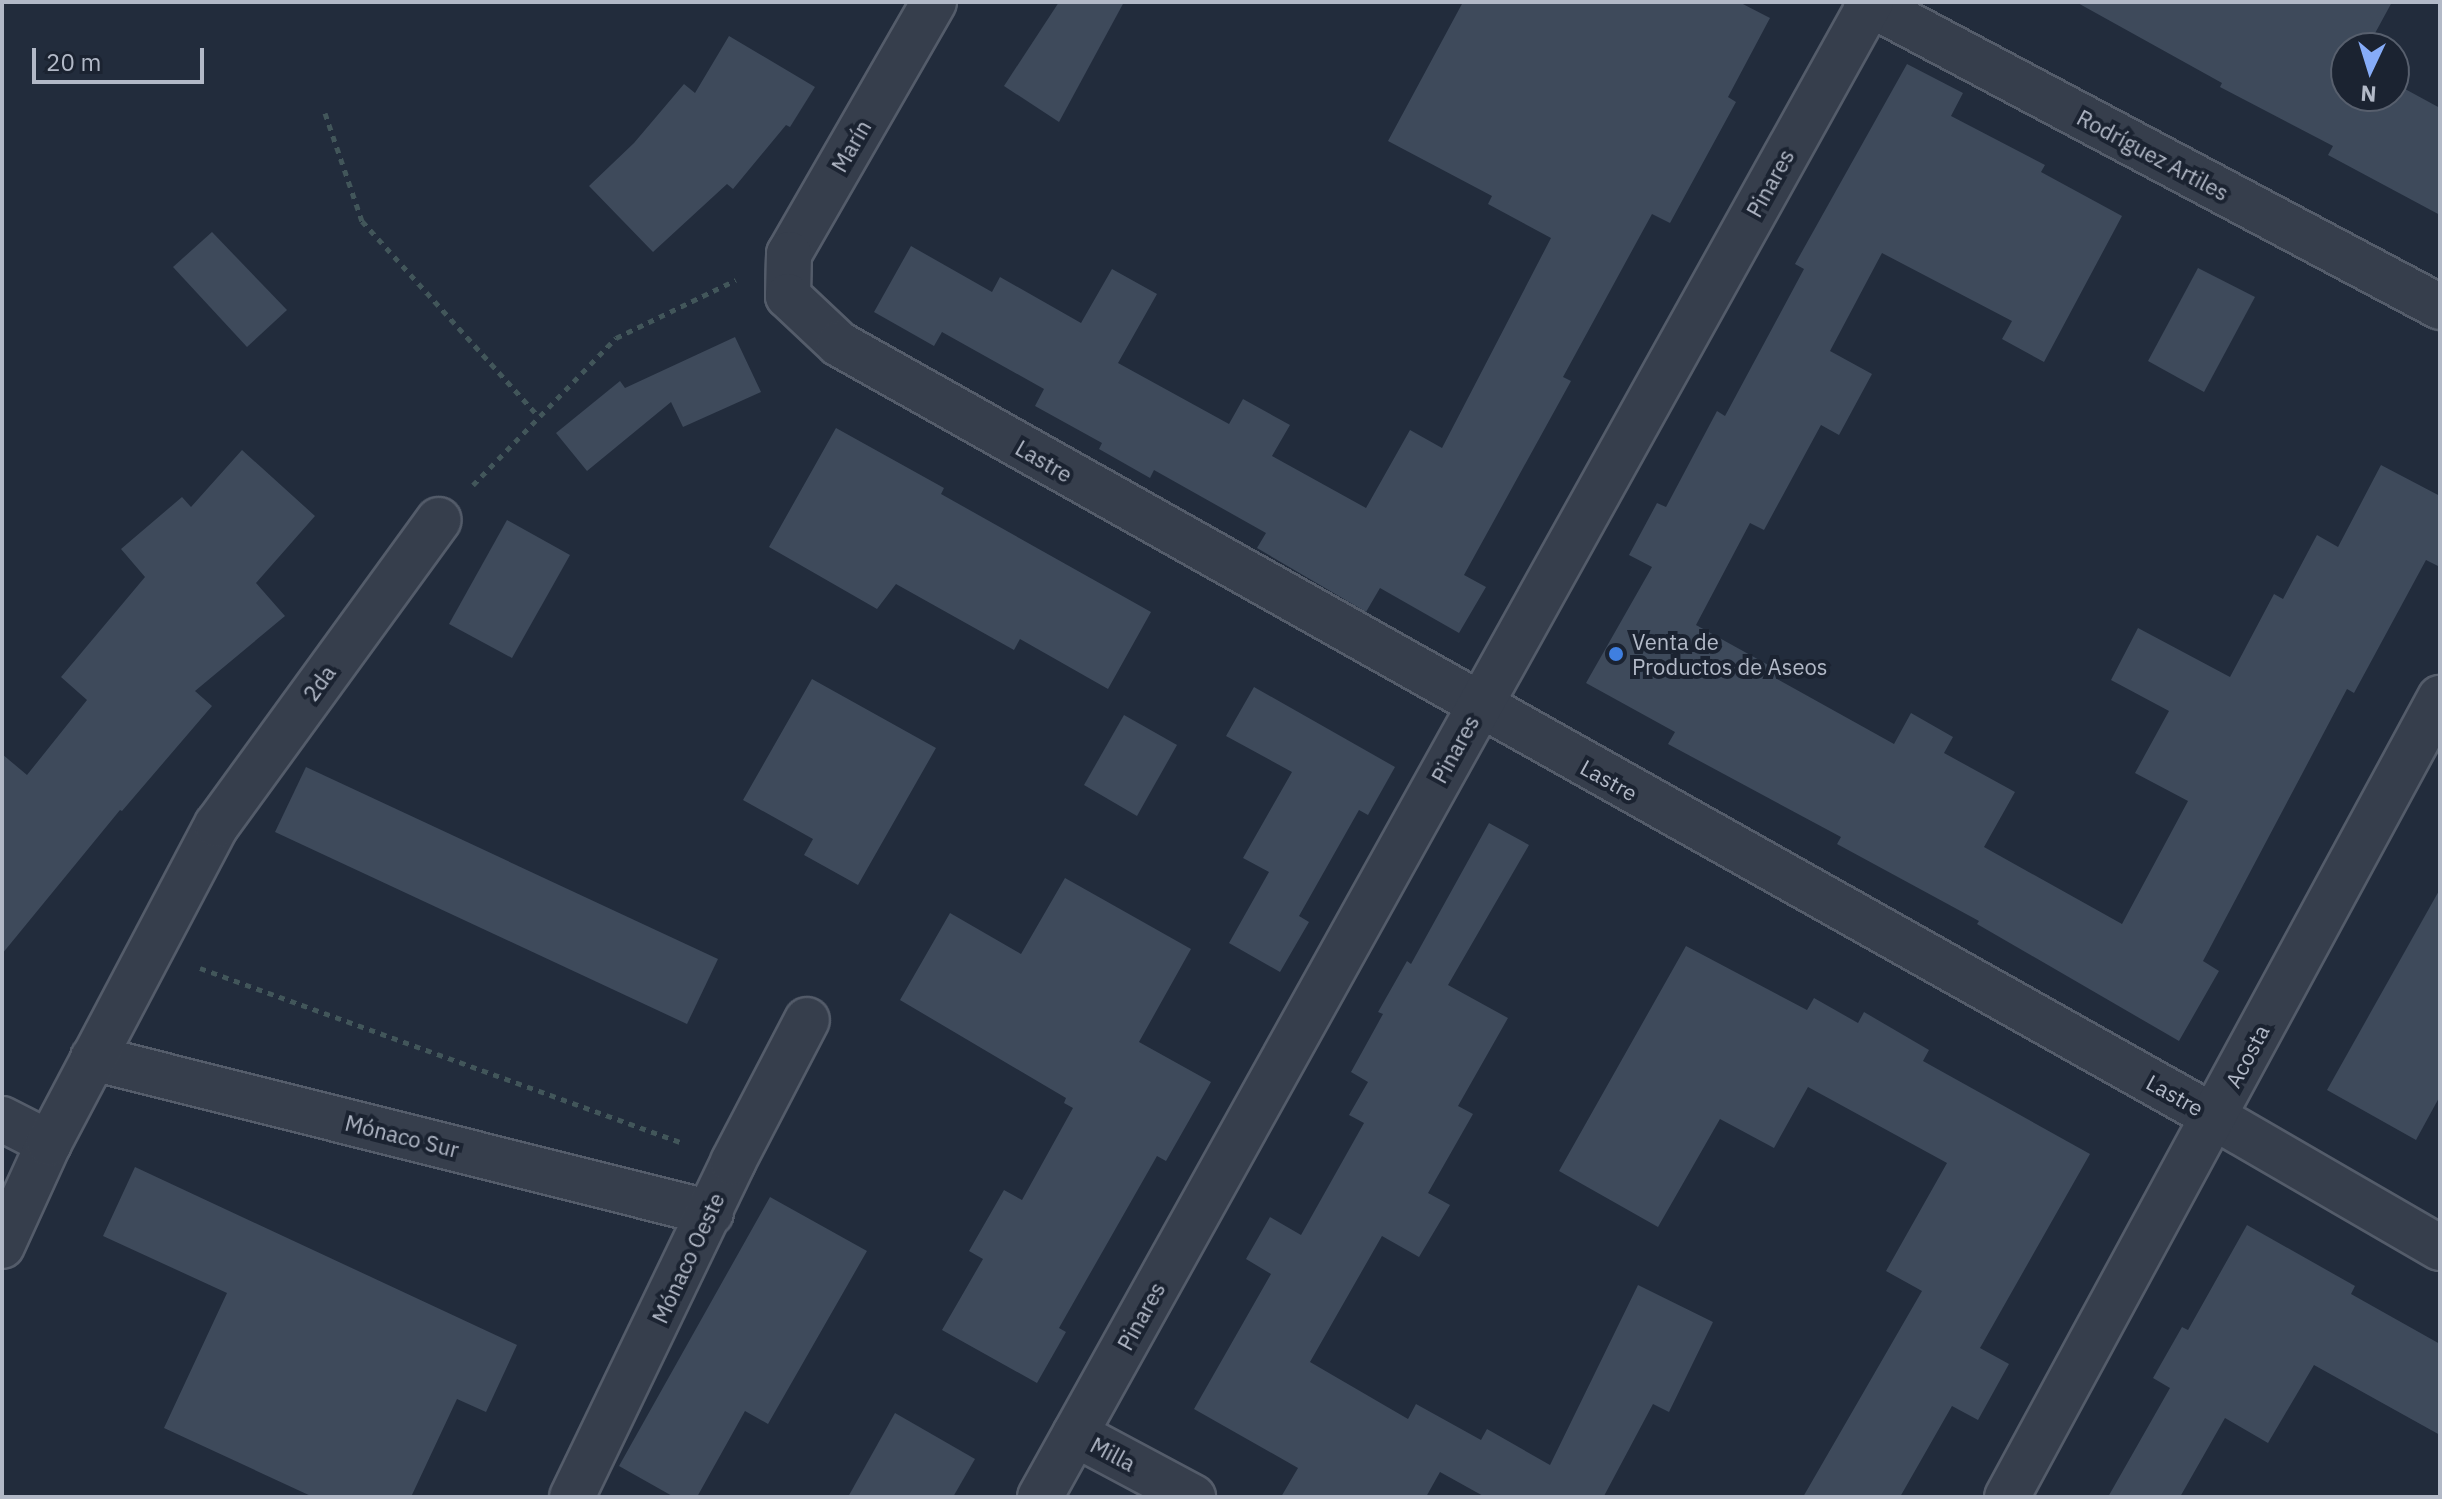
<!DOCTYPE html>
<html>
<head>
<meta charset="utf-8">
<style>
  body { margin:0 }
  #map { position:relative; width:2442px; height:1499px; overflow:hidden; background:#222c3c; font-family:"IBM Plex Sans",sans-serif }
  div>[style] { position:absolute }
  .building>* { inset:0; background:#3e4a5b }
  .path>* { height:5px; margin-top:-2.5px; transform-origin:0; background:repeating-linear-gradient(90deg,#42565a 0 6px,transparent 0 12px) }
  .roads { filter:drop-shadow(2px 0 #545c6a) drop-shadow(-2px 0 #545c6a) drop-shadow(0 2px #545c6a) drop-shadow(0 -2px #545c6a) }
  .minor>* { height:44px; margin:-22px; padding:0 22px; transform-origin:22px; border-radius:22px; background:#363e4c }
  .dots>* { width:22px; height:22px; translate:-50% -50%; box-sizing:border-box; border:4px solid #1b2331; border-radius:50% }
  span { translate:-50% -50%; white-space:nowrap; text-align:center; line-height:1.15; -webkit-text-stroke:8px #1b2331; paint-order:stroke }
  .street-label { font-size:22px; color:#b2b9c7 }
  .poi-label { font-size:22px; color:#b2b9c7 }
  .left { translate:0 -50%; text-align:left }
  .frame { position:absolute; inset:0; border:4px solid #b2b9c7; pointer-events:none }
  .north { position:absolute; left:2330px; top:32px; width:80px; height:80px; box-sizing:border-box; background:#1b2331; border:2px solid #575f6d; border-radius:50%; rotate:184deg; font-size:22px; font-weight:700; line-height:32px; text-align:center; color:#b2b9c7 }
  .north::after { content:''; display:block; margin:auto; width:28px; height:36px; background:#86acf8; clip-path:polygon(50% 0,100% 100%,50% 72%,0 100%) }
  .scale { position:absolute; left:32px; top:48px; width:172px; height:36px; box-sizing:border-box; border:4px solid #b2b9c7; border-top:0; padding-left:10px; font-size:24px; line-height:28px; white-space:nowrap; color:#b2b9c7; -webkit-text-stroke:6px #1b2331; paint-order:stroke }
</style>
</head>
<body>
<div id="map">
  <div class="building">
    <i style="clip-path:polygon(1059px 2px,1124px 2px,1059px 122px,1004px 86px)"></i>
    <i style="clip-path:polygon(1463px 2px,1739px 2px,1770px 18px,1728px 97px,1736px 102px,1670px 223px,1652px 214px,1563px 377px,1571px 381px,1464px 575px,1486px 587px,1459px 633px,1380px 588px,1366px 612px,1257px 548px,1266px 533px,1154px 470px,1150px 478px,1099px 449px,1102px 443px,1035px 406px,1044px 389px,942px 332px,934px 346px,874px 312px,911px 246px,992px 292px,1000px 277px,1081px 323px,1112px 269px,1157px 294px,1118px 363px,1229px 424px,1243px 399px,1290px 425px,1272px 456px,1366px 508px,1410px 430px,1442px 448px,1551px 238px,1488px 204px,1492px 196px,1388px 141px)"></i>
    <i style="clip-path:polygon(2076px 2px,2392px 2px,2367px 48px,2346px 48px,2346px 96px,2394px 96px,2394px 83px,2440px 108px,2440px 215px,2328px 155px,2333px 146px,2220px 87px,2222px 83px)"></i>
    <i style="clip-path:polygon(729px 36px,815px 87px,790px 127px,786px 125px,733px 189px,727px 184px,653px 252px,589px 186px,634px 143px,684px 84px,695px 93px)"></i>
    <i style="clip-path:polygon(1907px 64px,1963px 93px,1951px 116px,2045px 165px,2041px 172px,2122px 216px,2044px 362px,2002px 339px,2012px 321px,1882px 253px,1830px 351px,1872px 374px,1839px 435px,1821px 425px,1764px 530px,1750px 523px,1696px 625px,1781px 672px,1777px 679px,1894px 744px,1911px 713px,1953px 737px,1944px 753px,2015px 792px,1984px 847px,2122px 924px,2188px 801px,2135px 773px,2169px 711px,2111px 680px,2138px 628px,2230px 677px,2274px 594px,2283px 599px,2317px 535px,2338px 547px,2381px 465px,2440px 496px,2440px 567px,2426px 560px,2354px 693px,2347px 689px,2203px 961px,2219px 971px,2179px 1041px,1977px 924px,1979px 921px,1837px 844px,1841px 837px,1668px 744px,1675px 732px,1586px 683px,1652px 567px,1629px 555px,1657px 503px,1666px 507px,1717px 411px,1725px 416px,1804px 269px,1795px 264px)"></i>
    <i style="clip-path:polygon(212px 232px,287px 310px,247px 347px,173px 267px)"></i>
    <i style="clip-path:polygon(2198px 268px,2255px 297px,2204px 392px,2148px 361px)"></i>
    <i style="clip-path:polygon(735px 337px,761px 392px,683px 427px,671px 402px,587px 471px,556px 433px,620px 381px,625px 388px)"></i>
    <i style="clip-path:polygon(836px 428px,944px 488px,941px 494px,1151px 612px,1108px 689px,1020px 639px,1014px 650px,896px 584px,877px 609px,769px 547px)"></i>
    <i style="clip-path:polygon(242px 450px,315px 516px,256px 583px,285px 616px,195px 691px,212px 706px,122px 811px,120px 810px,2px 954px,2px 754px,27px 775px,87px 700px,61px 677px,145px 577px,121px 549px,182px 497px,191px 507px)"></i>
    <i style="clip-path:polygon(507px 520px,570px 555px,512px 658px,449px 624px)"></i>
    <i style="clip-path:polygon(812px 679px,936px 748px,858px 885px,804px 855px,813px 839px,743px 800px)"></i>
    <i style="clip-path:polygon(1254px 687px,1395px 767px,1368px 815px,1359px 810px,1299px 916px,1309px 922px,1280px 972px,1229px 943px,1269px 872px,1243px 858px,1292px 772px,1226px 736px)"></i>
    <i style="clip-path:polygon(1124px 715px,1177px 745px,1137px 816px,1084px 785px)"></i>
    <i style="clip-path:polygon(306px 767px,718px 959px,687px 1024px,275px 832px)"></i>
    <i style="clip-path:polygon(1489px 823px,1529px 845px,1448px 985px,1508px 1018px,1458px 1106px,1473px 1114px,1428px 1193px,1450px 1205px,1419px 1257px,1382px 1236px,1310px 1362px,1408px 1419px,1416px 1404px,1481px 1440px,1487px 1429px,1550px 1465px,1638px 1285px,1713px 1322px,1669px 1412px,1653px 1404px,1604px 1496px,1607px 1497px,1485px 1497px,1440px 1472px,1426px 1497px,1281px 1497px,1298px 1468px,1194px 1409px,1271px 1274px,1246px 1259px,1270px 1217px,1301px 1235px,1364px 1123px,1349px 1115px,1368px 1082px,1351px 1072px,1383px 1014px,1378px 1012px,1407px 961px,1411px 964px)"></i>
    <i style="clip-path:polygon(1065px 878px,1191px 949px,1139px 1042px,1211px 1082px,1166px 1161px,1157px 1156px,1059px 1328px,1066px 1332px,1037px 1383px,942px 1330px,983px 1259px,969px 1251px,1004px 1190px,1022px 1200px,1073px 1108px,1064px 1103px,1066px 1098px,900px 1000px,950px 913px,1021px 954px)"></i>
    <i style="clip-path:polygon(2440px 889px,2440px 1096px,2416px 1140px,2327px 1090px)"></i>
    <i style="clip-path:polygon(1686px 946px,1807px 1010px,1814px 998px,1858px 1023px,1864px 1012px,1929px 1050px,1923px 1061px,2090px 1154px,1980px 1348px,2009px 1364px,1978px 1420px,1952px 1406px,1900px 1497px,1803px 1497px,1922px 1291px,1886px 1271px,1947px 1163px,1808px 1087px,1774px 1148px,1720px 1119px,1658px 1227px,1559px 1171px)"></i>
    <i style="clip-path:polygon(135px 1167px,517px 1345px,486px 1412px,457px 1399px,411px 1497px,313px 1497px,164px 1428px,227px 1293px,103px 1236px)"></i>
    <i style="clip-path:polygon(770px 1197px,867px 1251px,768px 1424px,745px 1411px,697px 1497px,674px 1497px,619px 1466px)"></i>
    <i style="clip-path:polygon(2247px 1225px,2355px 1286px,2351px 1294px,2440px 1344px,2440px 1435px,2314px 1365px,2268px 1443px,2225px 1418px,2180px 1497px,2108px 1497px,2170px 1388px,2153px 1378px,2182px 1327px,2188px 1330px)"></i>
    <i style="clip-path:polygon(895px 1413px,975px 1459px,953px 1497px,848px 1497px)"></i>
  </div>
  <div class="path">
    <i style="left:325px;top:113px;width:114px;rotate:71.1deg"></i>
    <i style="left:362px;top:221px;width:264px;rotate:47.9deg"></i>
    <i style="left:473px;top:485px;width:205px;rotate:-45.8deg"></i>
    <i style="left:616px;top:338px;width:133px;rotate:-25.8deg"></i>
    <i style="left:200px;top:968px;width:514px;rotate:19.92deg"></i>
  </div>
  <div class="roads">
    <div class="minor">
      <i style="left:934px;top:2px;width:291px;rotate:119.9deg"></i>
      <i style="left:789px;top:254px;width:42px;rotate:91.4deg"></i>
      <i style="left:788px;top:296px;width:70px;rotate:43.3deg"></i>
      <i style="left:839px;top:344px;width:1577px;rotate:29.34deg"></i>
      <i style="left:2214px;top:1117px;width:261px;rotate:30.1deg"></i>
      <i style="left:1866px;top:2px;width:650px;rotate:27.98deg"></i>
      <i style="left:93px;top:1058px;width:637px;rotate:14.08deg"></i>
      <i style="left:2px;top:1119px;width:53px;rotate:27.1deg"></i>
      <i style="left:2px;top:1246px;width:113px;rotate:-65.5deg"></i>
      <i style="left:49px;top:1143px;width:360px;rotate:-62.2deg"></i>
      <i style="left:217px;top:825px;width:377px;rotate:-54deg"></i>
      <i style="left:1075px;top:1434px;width:134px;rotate:28.1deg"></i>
      <i style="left:572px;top:1497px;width:372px;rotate:-64.3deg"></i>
      <i style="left:733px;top:1162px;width:160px;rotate:-62.5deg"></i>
      <i style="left:1040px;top:1497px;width:1710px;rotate:-60.93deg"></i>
      <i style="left:2007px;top:1497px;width:909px;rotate:-61.55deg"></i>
    </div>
  </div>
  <div class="dots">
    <i style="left:1616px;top:654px;background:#3f7fe0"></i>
  </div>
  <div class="street-label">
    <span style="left:851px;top:146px;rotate:-60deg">Marín</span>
    <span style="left:2153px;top:155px;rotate:28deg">Rodríguez Artiles</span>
    <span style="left:1770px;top:183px;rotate:-61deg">Pinares</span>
    <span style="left:1044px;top:461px;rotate:30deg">Lastre</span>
    <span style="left:319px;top:683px;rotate:-54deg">2da</span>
    <span style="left:1455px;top:749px;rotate:-61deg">Pinares</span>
    <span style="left:1609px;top:780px;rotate:29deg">Lastre</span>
    <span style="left:2247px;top:1056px;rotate:-62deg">Acosta</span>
    <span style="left:2175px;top:1095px;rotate:29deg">Lastre</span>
    <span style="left:402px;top:1136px;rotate:14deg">Mónaco Sur</span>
    <span style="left:688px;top:1258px;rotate:-65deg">Mónaco Oeste</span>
    <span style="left:1141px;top:1316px;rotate:-61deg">Pinares</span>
    <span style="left:1113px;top:1454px;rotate:28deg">Milla</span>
  </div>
  <div class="poi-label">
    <span class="left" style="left:1632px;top:654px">Venta de<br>Productos de Aseos</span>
  </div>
  <div class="frame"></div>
  <div class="north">N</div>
  <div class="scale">20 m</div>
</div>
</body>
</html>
